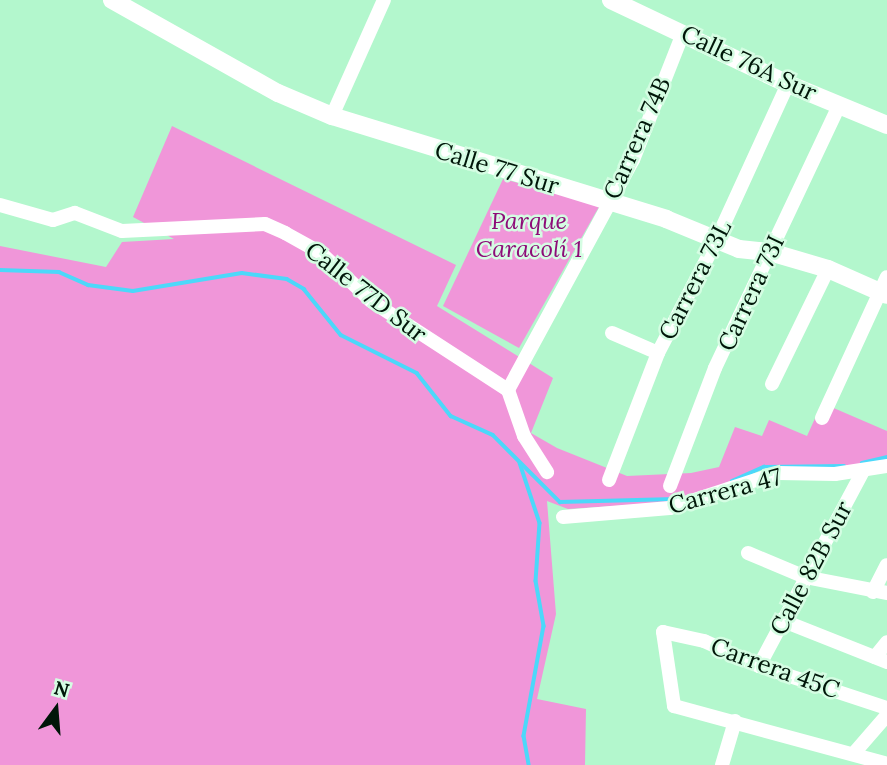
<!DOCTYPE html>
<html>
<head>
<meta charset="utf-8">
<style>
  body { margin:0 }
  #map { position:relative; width:887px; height:765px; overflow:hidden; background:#b3f7cd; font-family:Lora,serif }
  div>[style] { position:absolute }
  .green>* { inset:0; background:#f096d9 }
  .stream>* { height:3.5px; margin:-1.75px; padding:0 1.75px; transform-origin:1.75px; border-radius:1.75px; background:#4cd8fa }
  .minor>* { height:14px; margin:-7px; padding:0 7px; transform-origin:7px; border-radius:7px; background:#fff }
  .tertiary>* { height:18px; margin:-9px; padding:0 9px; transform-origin:9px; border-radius:9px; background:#fff }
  span { translate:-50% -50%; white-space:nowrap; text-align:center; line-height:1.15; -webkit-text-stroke:5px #d5fde3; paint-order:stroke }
  .street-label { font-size:24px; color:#001609 }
  .park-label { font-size:24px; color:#8d0c78; font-style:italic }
  .north { position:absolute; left:21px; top:674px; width:70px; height:70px; -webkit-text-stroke:5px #d5fde3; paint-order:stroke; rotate:16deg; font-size:19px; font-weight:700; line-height:28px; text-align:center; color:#001609 }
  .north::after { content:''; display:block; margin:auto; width:24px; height:32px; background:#001609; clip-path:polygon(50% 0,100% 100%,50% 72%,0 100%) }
</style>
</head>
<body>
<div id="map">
  <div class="green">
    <i style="clip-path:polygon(172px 126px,456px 265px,437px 306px,553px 378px,531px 433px,557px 448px,627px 476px,691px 473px,719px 467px,735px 427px,762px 436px,769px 420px,807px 436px,822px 403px,887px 431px,887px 462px,854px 469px,758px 470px,676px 502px,568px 509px,547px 501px,556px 614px,537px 699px,586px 709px,585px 765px,0 765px,0 246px,106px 267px,122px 242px,174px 239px,133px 217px)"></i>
    <i style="clip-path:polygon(503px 179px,600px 205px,519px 348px,443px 306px)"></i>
  </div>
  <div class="stream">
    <i style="left:0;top:270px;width:59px;rotate:1.9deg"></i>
    <i style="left:59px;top:272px;width:32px;rotate:24deg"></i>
    <i style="left:88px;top:285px;width:45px;rotate:7.6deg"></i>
    <i style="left:133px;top:291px;width:110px;rotate:-9.4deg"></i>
    <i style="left:242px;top:273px;width:45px;rotate:7.6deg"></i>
    <i style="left:287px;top:279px;width:20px;rotate:30deg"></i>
    <i style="left:304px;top:289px;width:59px;rotate:51.2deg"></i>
    <i style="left:341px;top:335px;width:85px;rotate:26.6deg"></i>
    <i style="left:417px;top:373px;width:55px;rotate:51.7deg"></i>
    <i style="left:451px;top:416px;width:46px;rotate:24.3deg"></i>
    <i style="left:493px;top:435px;width:95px;rotate:45deg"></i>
    <i style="left:560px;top:502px;width:115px;rotate:-1.5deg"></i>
    <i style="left:520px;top:463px;width:63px;rotate:71.6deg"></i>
    <i style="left:540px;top:523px;width:58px;rotate:93.9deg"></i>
    <i style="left:536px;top:581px;width:46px;rotate:79.9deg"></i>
    <i style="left:544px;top:626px;width:112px;rotate:100.3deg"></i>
    <i style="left:524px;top:736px;width:29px;rotate:80deg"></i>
    <i style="left:862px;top:463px;width:26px;rotate:-13deg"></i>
    <i style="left:732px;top:481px;width:35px;rotate:-24deg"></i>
    <i style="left:764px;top:467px;width:80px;rotate:-0.7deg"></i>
  </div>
  <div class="minor">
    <i style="left:332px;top:116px;width:127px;rotate:-65.9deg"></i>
    <i style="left:0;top:205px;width:55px;rotate:15.8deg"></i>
    <i style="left:53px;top:220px;width:23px;rotate:-18deg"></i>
    <i style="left:75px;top:213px;width:50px;rotate:21deg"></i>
    <i style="left:122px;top:231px;width:143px;rotate:-2.8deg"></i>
    <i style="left:265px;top:224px;width:22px;rotate:24deg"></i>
    <i style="left:285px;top:233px;width:41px;rotate:29.1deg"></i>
    <i style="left:321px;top:253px;width:69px;rotate:43.8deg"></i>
    <i style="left:371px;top:301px;width:163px;rotate:33deg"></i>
    <i style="left:508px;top:390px;width:49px;rotate:70.8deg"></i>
    <i style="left:524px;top:436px;width:43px;rotate:57.4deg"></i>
    <i style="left:612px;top:333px;width:50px;rotate:23.5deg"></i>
    <i style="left:772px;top:384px;width:128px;rotate:-64deg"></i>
    <i style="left:508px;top:390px;width:262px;rotate:-61.5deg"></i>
    <i style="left:633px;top:160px;width:136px;rotate:-68.5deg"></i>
    <i style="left:822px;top:418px;width:155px;rotate:-65.3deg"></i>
    <i style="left:609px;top:480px;width:136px;rotate:-68.9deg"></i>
    <i style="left:658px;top:353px;width:126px;rotate:-62.6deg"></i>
    <i style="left:716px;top:241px;width:173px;rotate:-65.4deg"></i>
    <i style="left:670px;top:486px;width:126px;rotate:-69.1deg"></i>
    <i style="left:715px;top:368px;width:292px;rotate:-64.7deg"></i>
    <i style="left:563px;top:517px;width:107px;rotate:-4.8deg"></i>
    <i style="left:670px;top:508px;width:114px;rotate:-18deg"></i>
    <i style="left:778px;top:473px;width:57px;rotate:1deg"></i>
    <i style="left:835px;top:474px;width:53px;rotate:-8.7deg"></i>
    <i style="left:748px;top:553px;width:62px;rotate:22.8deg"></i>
    <i style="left:805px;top:577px;width:84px;rotate:11deg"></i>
    <i style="left:873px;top:592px;width:30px;rotate:-63deg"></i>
    <i style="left:781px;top:620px;width:114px;rotate:21.6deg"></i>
    <i style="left:875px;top:657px;width:19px;rotate:-51deg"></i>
    <i style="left:759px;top:666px;width:221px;rotate:-61.9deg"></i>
    <i style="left:887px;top:708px;width:135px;rotate:-161.8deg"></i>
    <i style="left:759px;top:666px;width:60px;rotate:-155.6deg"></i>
    <i style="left:704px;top:641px;width:42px;rotate:-167.6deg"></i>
    <i style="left:663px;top:632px;width:75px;rotate:81.5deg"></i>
    <i style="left:674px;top:706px;width:221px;rotate:15.2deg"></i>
    <i style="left:855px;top:752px;width:49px;rotate:-49.1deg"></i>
    <i style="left:722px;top:765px;width:46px;rotate:-73.5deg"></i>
  </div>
  <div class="tertiary">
    <i style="left:112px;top:0;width:190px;rotate:29.3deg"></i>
    <i style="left:278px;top:93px;width:59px;rotate:23.1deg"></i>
    <i style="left:332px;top:116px;width:350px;rotate:17.1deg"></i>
    <i style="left:666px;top:219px;width:79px;rotate:22.3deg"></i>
    <i style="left:739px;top:249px;width:31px;rotate:6deg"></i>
    <i style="left:770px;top:252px;width:60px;rotate:16.3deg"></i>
    <i style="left:828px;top:269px;width:64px;rotate:23.8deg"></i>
    <i style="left:611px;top:0;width:196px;rotate:25.4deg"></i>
    <i style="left:788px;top:84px;width:107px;rotate:22.5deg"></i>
  </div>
  <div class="street-label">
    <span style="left:749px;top:63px;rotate:25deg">Calle 76A Sur</span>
    <span style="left:637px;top:138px;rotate:-66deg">Carrera 74B</span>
    <span style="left:497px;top:168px;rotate:17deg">Calle 77 Sur</span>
    <span style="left:695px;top:280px;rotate:-63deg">Carrera 73L</span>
    <span style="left:366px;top:292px;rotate:38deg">Calle 77D Sur</span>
    <span style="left:751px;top:293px;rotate:-65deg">Carrera 73I</span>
    <span style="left:725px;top:491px;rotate:-15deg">Carrera 47</span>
    <span style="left:811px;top:568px;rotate:-62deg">Calle 82B Sur</span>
    <span style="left:775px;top:668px;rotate:20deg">Carrera 45C</span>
  </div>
  <div class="park-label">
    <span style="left:529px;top:235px">Parque<br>Caracolí 1</span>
  </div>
  <div class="north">N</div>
</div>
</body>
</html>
